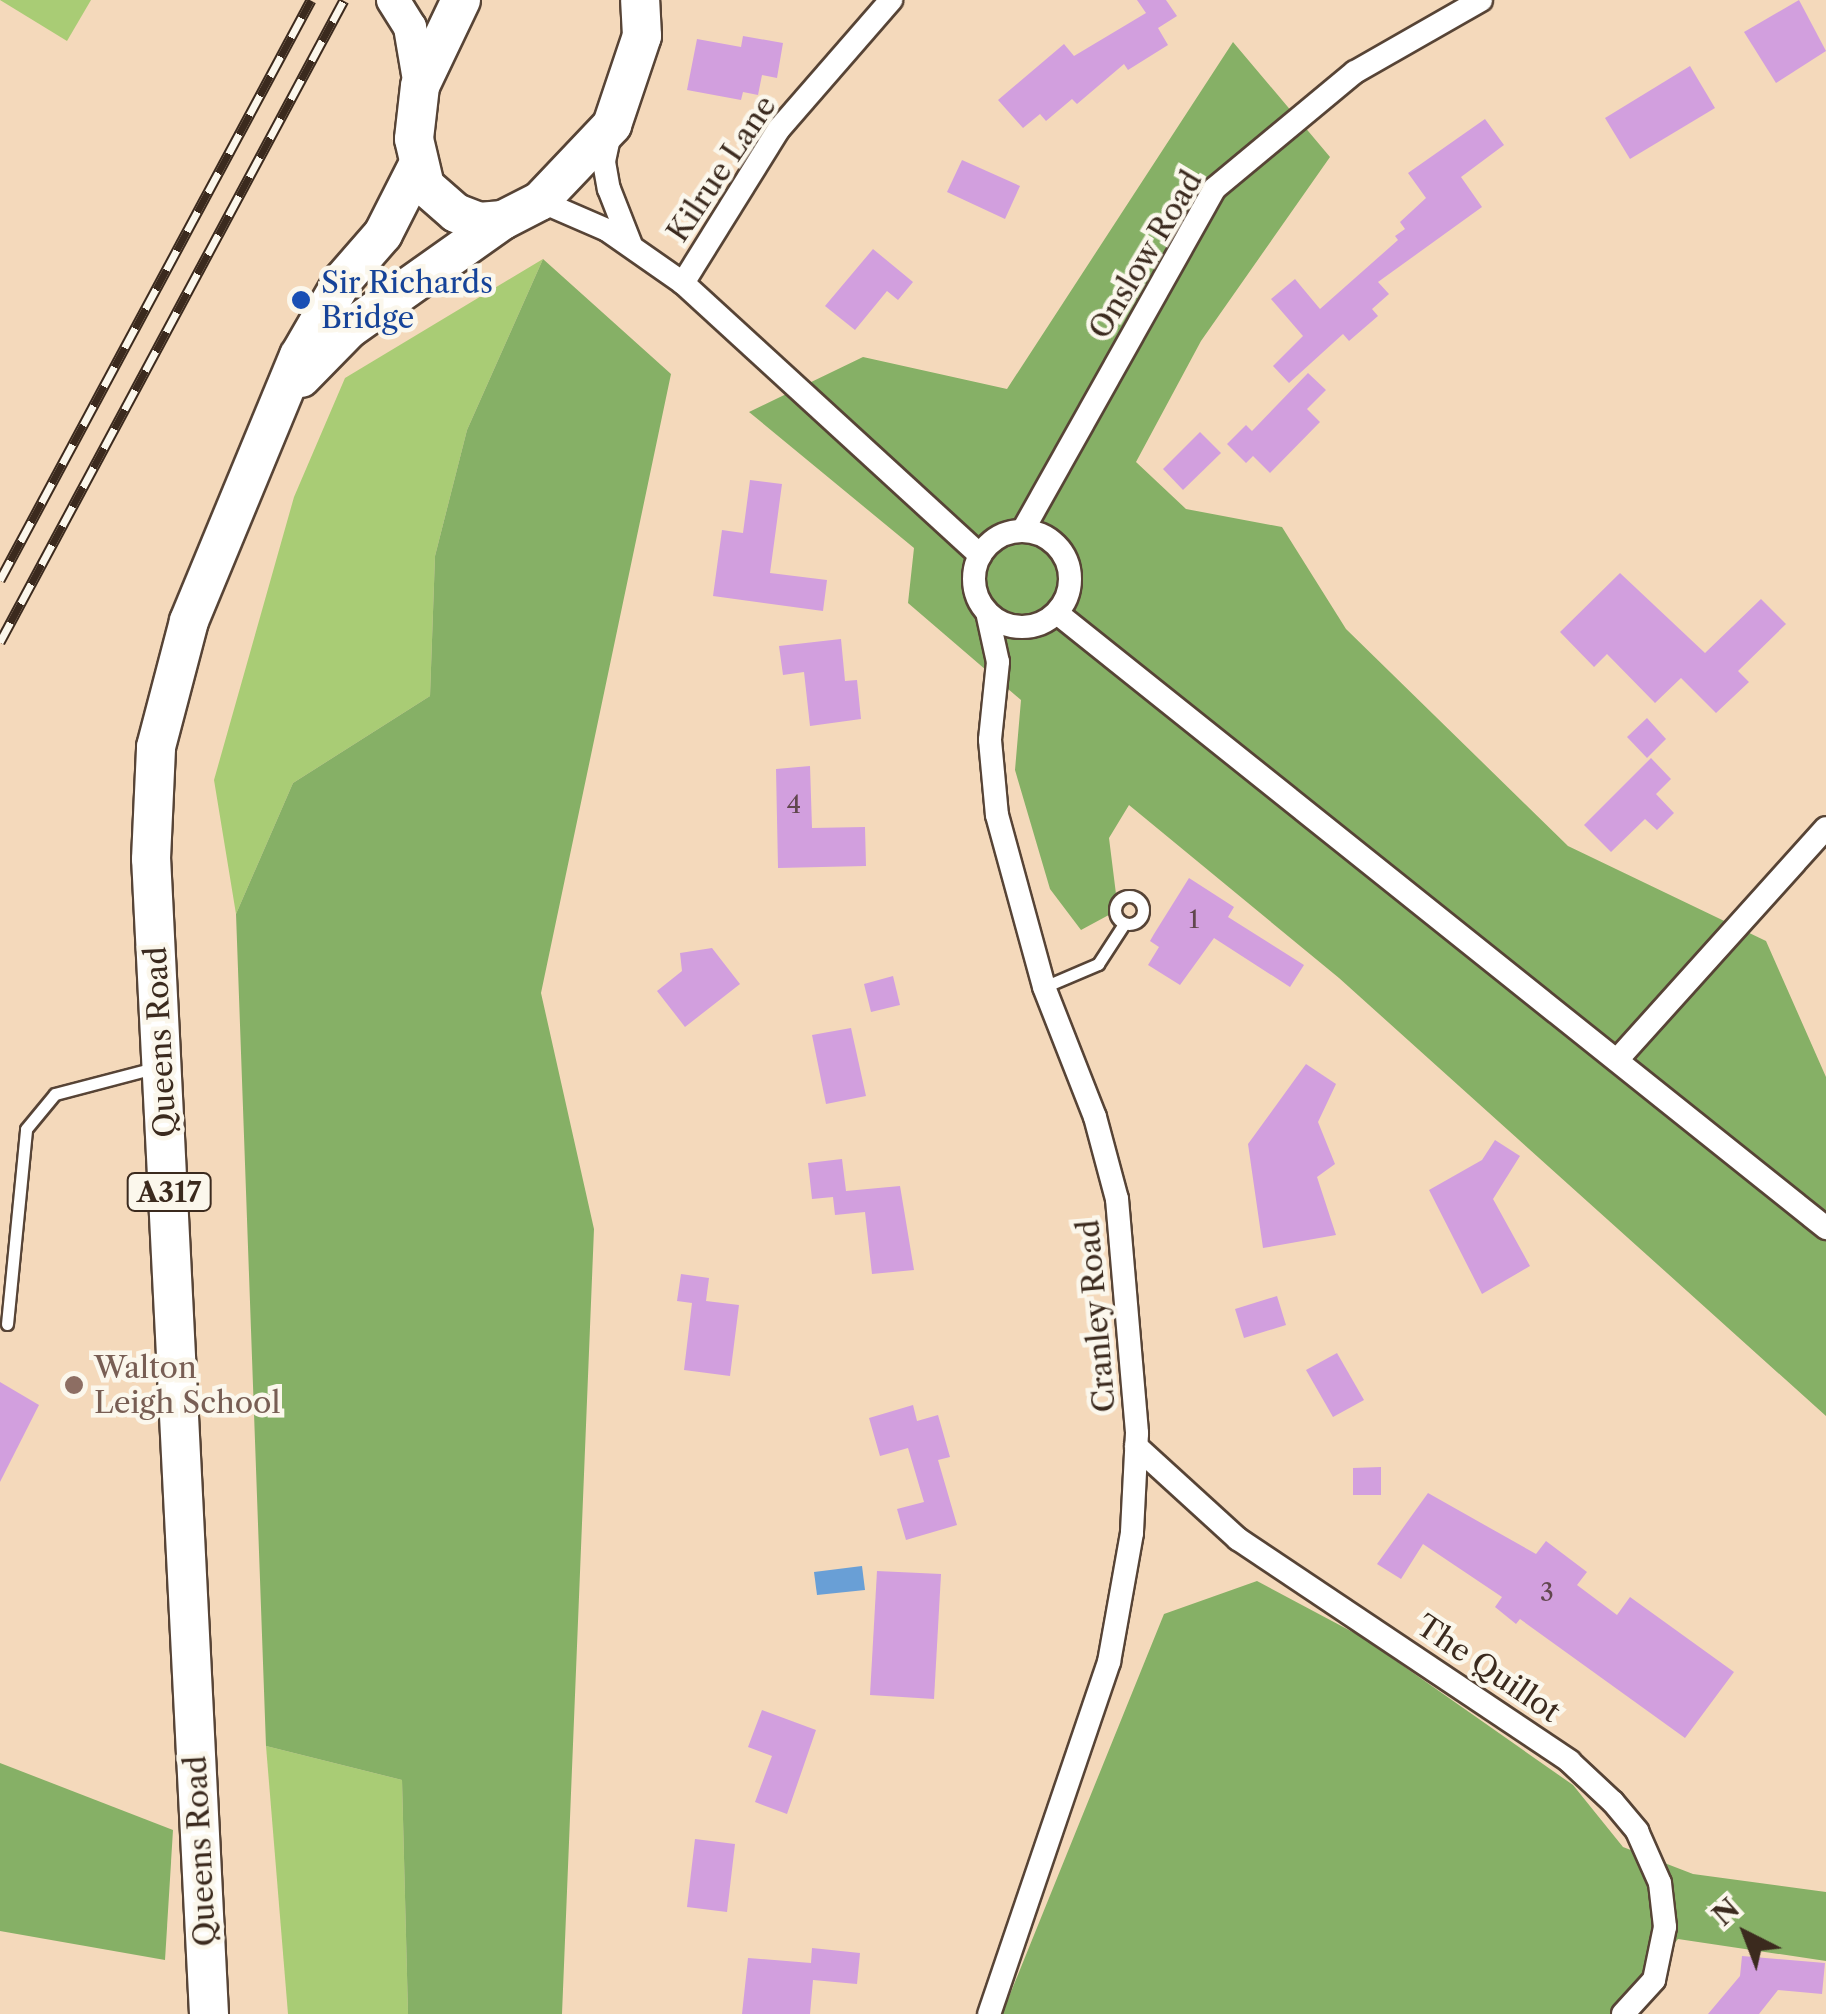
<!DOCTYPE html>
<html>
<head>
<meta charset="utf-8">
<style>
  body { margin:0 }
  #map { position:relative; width:1826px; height:2014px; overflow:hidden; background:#f4d9bb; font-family:"Libre Caslon Text",serif }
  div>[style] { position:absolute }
  .green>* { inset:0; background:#a9cc75 }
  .forest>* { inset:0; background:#86b066 }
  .water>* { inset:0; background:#699fd6 }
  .building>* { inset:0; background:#d29fde }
  .roads { filter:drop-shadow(2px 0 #574436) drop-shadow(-2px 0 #574436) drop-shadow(0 2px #574436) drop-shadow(0 -2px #574436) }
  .lane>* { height:11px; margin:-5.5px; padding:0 5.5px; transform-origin:5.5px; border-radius:5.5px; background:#fff }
  .lane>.ring { margin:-5.5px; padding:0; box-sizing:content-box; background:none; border:11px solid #fff; border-radius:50% }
  .street>* { height:22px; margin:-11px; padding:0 11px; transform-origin:11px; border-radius:11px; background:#fff }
  .street>.ring { margin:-11px; padding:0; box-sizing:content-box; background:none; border:22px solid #fff; border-radius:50% }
  .secondary>* { height:32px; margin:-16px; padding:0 16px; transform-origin:16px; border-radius:16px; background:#fff }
  .primary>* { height:38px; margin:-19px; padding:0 19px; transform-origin:19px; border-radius:19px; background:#fff }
  .rail>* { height:11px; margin-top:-5.5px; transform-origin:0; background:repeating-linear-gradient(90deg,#fbf7ec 0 22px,#3b2a1e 0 44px); box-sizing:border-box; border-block:2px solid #3b2a1e }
  .dots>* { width:28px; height:28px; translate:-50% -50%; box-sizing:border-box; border:5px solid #fbf7ec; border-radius:50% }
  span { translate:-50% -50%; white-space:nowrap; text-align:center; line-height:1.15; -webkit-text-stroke:9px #fbf7ec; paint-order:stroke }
  .number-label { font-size:25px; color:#61474e }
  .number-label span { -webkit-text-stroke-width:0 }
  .shield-label span { padding:2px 8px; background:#fbf7ec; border:2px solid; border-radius:8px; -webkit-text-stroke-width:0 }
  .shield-label { font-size:28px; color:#3b2a1e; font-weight:700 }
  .street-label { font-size:30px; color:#3b2a1e }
  .transit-label { font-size:30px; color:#164399 }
  .left { translate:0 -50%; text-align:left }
  .education-label { font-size:30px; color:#785e54 }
  .north { position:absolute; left:1696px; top:1884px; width:100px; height:100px; -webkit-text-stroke:8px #fbf7ec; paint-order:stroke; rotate:318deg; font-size:28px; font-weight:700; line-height:40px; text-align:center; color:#3b2a1e }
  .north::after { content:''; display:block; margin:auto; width:35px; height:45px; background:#3b2a1e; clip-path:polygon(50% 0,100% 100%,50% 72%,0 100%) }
</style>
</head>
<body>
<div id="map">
  <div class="green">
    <i style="clip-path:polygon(0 0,91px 0,67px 41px)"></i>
    <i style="clip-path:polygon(543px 259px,467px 430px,435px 556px,430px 696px,293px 783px,236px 914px,214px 780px,294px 497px,345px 378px)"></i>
    <i style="clip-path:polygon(266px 1746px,402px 1780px,408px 2014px,288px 2014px)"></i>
  </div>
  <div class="forest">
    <i style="clip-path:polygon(1233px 42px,1330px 157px,1201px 341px,1136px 462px,1186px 509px,1282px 527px,1346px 629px,1568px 846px,1766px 941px,1826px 1077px,1826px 1416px,1339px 978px,1129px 805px,1109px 838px,1118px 910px,1081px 930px,1050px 889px,1015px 770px,1021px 700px,908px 603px,914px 548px,749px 412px,863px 357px,1007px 389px)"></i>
    <i style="clip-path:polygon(543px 259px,671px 374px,541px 993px,594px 1229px,562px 2014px,408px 2014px,402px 1780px,266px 1746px,236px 914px,293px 783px,430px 696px,435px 556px,467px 430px)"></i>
    <i style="clip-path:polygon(1257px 1581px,1362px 1637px,1573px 1785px,1623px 1847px,1693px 1874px,1826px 1892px,1826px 1961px,1678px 1939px,1614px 2014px,1002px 2014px,1164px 1614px)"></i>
    <i style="clip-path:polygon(0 1763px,173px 1830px,165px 1960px,0 1931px)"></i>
  </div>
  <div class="water">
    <i style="clip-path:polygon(862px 1566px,865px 1590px,817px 1595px,814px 1572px)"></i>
  </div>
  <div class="building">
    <i style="clip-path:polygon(1137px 0,1166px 0,1177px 16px,1158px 28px,1168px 45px,1128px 70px,1124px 64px,1077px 104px,1072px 99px,1046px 121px,1040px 114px,1023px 128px,998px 100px,1064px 44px,1074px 56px,1146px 13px)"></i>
    <i style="clip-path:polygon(1799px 0,1826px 51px,1776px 83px,1744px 32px)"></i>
    <i style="clip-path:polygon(743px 36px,783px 43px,777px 78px,762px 75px,758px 95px,743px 92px,741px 100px,687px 90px,697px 39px,741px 47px)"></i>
    <i style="clip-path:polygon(1690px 66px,1715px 108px,1630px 159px,1605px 118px)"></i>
    <i style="clip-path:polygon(1485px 119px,1504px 145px,1461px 177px,1482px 207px,1378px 282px,1389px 294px,1372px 309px,1378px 316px,1349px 341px,1343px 334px,1289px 383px,1273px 366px,1303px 336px,1271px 299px,1295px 279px,1320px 309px,1398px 240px,1395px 236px,1405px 229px,1400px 222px,1426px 198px,1408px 173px)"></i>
    <i style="clip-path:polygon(962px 160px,1020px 186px,1005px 219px,947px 192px)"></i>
    <i style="clip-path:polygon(873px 249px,913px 282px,898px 300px,887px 291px,855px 330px,825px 306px)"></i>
    <i style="clip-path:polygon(1308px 373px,1326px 390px,1307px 409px,1320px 422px,1270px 473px,1253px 456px,1246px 463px,1227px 444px,1246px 425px,1252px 431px)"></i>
    <i style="clip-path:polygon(1200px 432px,1221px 453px,1183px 490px,1163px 469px)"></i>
    <i style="clip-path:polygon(750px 480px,782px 484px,770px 573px,827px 580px,823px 611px,713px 596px,722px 530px,743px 533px)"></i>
    <i style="clip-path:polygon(1620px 573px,1705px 653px,1761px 599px,1786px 624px,1738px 671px,1749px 682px,1716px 713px,1681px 678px,1655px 703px,1607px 654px,1594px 667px,1560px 632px)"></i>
    <i style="clip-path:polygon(841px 639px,845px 681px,857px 680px,861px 719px,810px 726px,804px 672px,783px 675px,779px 646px)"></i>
    <i style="clip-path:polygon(1647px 718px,1666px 739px,1647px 758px,1627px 737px)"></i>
    <i style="clip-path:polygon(1651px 758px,1671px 779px,1656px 794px,1674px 813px,1657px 830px,1645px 819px,1611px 852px,1584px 825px)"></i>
    <i style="clip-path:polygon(810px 766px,812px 828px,865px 827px,866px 866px,778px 868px,776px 769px)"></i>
    <i style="clip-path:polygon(1189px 878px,1234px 907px,1228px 917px,1304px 965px,1290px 987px,1214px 938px,1180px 985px,1148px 965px,1159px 947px,1150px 941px,1154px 934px)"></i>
    <i style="clip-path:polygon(712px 948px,740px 984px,685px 1027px,657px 991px,682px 971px,680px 953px)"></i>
    <i style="clip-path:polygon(893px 976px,900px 1005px,871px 1012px,864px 984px)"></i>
    <i style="clip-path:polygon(851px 1028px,866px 1096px,826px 1104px,812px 1035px)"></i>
    <i style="clip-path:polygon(1306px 1064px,1336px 1084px,1318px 1122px,1335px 1164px,1317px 1177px,1336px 1235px,1263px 1248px,1248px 1144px)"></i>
    <i style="clip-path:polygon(1495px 1140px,1520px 1156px,1493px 1199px,1530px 1266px,1482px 1294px,1429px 1190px,1482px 1160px)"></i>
    <i style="clip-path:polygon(842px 1159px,846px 1191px,900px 1186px,914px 1270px,872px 1274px,865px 1212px,835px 1215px,833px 1197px,812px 1199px,808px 1163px)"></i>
    <i style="clip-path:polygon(681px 1274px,709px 1278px,706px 1301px,739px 1305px,730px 1376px,684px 1370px,692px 1303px,677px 1301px)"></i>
    <i style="clip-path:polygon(1277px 1296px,1286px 1325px,1244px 1338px,1235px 1309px)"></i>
    <i style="clip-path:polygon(1337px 1353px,1364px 1400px,1333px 1417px,1306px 1370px)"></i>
    <i style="clip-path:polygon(0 1382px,39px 1405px,0 1482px)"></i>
    <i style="clip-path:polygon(913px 1405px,917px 1421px,938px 1415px,950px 1457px,938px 1460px,957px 1525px,906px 1540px,897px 1509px,924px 1502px,908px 1448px,880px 1456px,869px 1418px)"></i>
    <i style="clip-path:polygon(1381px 1467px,1381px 1495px,1353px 1495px,1353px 1468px)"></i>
    <i style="clip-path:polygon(1428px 1493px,1536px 1554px,1546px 1541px,1587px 1572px,1577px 1585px,1617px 1615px,1630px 1597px,1734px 1672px,1685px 1738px,1520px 1619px,1516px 1624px,1495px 1607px,1502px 1597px,1423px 1544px,1401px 1579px,1377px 1564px)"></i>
    <i style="clip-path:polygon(877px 1571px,941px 1574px,934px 1699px,870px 1695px)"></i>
    <i style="clip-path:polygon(762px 1710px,816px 1730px,787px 1814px,755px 1802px,772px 1756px,748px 1747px)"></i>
    <i style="clip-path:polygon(695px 1839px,735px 1844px,727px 1912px,687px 1907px)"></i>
    <i style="clip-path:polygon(812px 1948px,860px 1953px,857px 1984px,813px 1980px,810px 2014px,742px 2014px,748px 1958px,811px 1963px)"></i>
    <i style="clip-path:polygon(1742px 1956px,1825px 1963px,1822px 1994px,1778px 1990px,1759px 2014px,1708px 2014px,1740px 1976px)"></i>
  </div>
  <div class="roads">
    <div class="lane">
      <i class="ring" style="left:1115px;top:896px;width:17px;height:17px"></i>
      <i style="left:1044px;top:987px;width:59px;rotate:-23.1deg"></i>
      <i style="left:1098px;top:964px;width:48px;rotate:-57deg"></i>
      <i style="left:7px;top:1324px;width:196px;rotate:-84.4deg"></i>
      <i style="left:26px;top:1129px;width:45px;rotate:-50.4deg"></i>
      <i style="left:55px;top:1094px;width:102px;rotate:-14.7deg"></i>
    </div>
    <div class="street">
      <i style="left:610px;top:133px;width:30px;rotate:102deg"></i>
      <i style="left:604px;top:162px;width:27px;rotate:80deg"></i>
      <i style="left:609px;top:189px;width:60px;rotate:68.6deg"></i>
      <i style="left:540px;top:201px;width:73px;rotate:23.4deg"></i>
      <i style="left:607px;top:230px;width:93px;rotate:34.9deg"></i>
      <i style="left:683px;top:283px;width:403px;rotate:42.5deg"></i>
      <i style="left:683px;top:283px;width:181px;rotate:-58.1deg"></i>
      <i style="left:779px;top:129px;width:171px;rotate:-49deg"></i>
      <i style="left:1023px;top:530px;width:391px;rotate:-60.7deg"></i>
      <i style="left:1214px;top:189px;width:183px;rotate:-39.7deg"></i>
      <i style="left:1355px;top:72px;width:145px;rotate:-29.7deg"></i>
      <i class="ring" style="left:974px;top:531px;width:74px;height:74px"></i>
      <i style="left:987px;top:612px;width:51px;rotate:77.6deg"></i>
      <i style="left:998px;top:662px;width:78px;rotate:95.9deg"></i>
      <i style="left:990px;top:740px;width:75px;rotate:84.7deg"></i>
      <i style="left:997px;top:815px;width:178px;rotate:74.7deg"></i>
      <i style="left:1044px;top:987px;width:140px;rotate:68.6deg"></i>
      <i style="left:1095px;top:1117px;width:85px;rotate:75deg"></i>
      <i style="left:1117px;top:1199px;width:235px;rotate:85.1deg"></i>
      <i style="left:1137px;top:1433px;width:100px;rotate:92.9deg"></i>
      <i style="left:1132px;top:1533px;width:131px;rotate:100.1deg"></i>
      <i style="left:1109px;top:1662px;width:372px;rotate:108.8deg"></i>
      <i style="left:1057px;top:613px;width:985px;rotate:38.65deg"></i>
      <i style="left:1617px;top:1060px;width:312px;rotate:-48deg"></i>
      <i style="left:1136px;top:1446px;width:138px;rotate:42.4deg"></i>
      <i style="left:1238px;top:1539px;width:399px;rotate:33.8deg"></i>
      <i style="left:1569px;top:1761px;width:60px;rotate:43deg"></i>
      <i style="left:1613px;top:1802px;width:38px;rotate:50deg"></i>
      <i style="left:1637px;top:1831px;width:57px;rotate:66.1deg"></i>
      <i style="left:1660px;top:1883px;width:44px;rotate:83.5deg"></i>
      <i style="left:1665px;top:1927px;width:54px;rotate:101.7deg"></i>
      <i style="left:1654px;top:1980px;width:46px;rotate:132.4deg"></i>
    </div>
    <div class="secondary">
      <i style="left:393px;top:0;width:32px;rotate:58deg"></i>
      <i style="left:410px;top:27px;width:60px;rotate:80.4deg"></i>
    </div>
    <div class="primary">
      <i style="left:461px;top:0;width:95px;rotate:115.5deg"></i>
      <i style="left:420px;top:86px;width:53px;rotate:96.5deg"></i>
      <i style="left:414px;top:139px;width:48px;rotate:76.8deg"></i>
      <i style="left:425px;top:186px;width:41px;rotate:41.1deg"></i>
      <i style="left:456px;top:213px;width:25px;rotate:21deg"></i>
      <i style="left:479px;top:222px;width:24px;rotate:-5deg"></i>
      <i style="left:503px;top:220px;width:42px;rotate:-27.2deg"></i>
      <i style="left:540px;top:201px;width:105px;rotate:-46.5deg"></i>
      <i style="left:612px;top:125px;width:94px;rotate:-71.4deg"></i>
      <i style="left:642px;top:36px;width:36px;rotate:-93deg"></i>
      <i style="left:301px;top:378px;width:69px;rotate:-45.6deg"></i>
      <i style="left:349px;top:329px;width:189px;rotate:-35.3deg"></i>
      <i style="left:209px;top:2014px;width:1156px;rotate:-92.87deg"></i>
      <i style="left:151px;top:859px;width:112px;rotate:-87.4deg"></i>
      <i style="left:156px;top:747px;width:130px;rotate:-75.3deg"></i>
      <i style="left:189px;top:621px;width:287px;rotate:-67.5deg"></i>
      <i style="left:299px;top:356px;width:88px;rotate:-59.9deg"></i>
      <i style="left:343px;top:280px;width:61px;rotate:-49deg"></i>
      <i style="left:383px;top:234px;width:77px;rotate:-63.1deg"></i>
    </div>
  </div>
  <div class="rail">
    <i style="left:0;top:580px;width:658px;rotate:-61.8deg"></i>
    <i style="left:0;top:642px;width:728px;rotate:-61.82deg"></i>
  </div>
  <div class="dots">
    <i style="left:301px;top:300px;background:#1a4fb4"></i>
    <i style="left:74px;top:1385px;background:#8d6e63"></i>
  </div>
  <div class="number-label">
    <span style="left:794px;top:805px">4</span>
    <span style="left:1194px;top:920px">1</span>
    <span style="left:1547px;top:1593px">3</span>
  </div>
  <div class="shield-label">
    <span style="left:169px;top:1192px">A317</span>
  </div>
  <div class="street-label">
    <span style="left:722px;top:169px;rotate:-56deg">Kilrue Lane</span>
    <span style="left:1146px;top:255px;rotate:-59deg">Onslow Road</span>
    <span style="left:161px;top:1042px;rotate:-93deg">Queens Road</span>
    <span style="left:1097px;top:1316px;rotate:-95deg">Cranley Road</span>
    <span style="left:1488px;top:1669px;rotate:34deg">The Quillot</span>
    <span style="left:201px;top:1851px;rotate:-93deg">Queens Road</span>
  </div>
  <div class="transit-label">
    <span class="left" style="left:321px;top:300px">Sir Richards<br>Bridge</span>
  </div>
  <div class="education-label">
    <span class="left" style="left:94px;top:1385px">Walton<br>Leigh School</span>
  </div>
  <div class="north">N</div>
</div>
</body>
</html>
